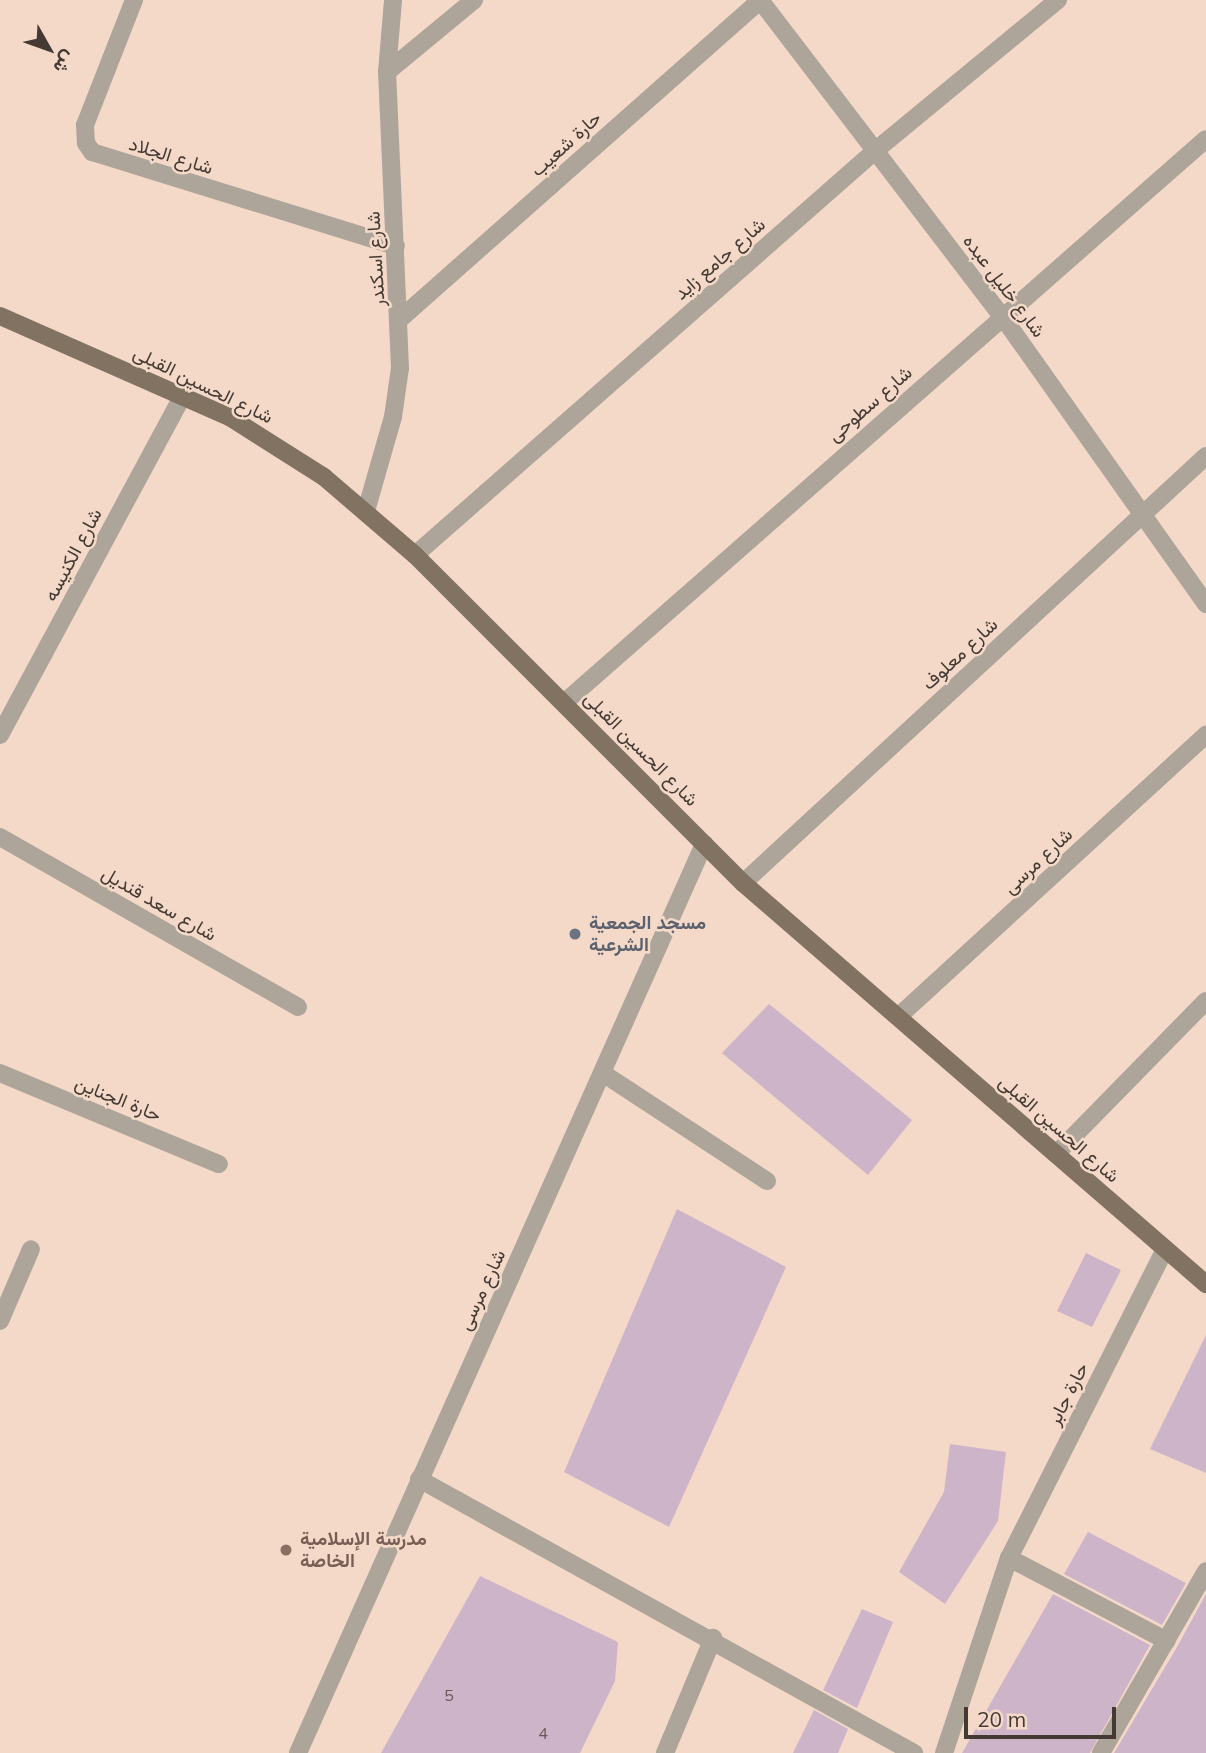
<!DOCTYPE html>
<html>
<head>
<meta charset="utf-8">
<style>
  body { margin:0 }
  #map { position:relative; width:1206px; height:1753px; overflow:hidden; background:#f4d9c9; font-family:Mulish,Vazirmatn,sans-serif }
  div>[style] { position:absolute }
  .building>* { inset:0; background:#ceb4c9 }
  .minor>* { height:18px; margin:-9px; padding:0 9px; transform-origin:9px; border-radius:9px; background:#ada49a }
  .major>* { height:18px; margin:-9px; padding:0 9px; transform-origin:9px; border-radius:9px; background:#817261 }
  .dots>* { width:19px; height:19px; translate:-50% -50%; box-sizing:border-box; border:4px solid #f4d9c9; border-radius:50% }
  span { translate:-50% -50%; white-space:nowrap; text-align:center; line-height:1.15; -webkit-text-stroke:5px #f4d9c9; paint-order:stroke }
  .number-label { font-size:16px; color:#665858 }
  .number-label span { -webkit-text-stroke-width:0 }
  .street-label { font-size:19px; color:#443a33 }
  .worship-label { font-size:19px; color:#5b616d; font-weight:700 }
  .left { translate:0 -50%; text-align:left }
  .education-label { font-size:19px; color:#785e54; font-weight:700 }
  .north { position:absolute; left:14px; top:14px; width:70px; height:70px; -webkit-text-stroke:5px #f4d9c9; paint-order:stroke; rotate:130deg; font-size:19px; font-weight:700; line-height:28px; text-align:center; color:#443a33 }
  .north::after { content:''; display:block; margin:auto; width:24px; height:32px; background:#443a33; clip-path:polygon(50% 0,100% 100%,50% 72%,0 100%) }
  .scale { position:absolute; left:964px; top:1707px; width:152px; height:32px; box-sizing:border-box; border:4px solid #443a33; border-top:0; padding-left:9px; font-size:21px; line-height:24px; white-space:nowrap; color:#443a33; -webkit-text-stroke:5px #f4d9c9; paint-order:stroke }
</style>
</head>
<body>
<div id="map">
  <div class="building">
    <i style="clip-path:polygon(769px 1004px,912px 1120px,868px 1175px,722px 1053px)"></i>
    <i style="clip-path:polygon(677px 1209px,786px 1267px,669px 1527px,564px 1472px)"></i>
    <i style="clip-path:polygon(1086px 1253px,1121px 1270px,1092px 1327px,1057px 1311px)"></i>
    <i style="clip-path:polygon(1206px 1335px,1206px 1473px,1150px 1449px)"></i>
    <i style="clip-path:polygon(950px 1444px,1006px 1452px,998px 1521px,945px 1604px,899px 1572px,944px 1492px)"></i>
    <i style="clip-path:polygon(1088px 1532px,1186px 1583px,1162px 1625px,1064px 1574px)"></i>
    <i style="clip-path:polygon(480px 1576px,618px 1642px,615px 1681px,580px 1753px,381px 1753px)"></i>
    <i style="clip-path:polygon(1053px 1594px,1150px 1645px,1090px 1753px,962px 1753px)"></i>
    <i style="clip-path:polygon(1206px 1594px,1206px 1753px,1114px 1753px,1177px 1647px)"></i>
    <i style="clip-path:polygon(862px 1609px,893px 1622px,857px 1708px,823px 1690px)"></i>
    <i style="clip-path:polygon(814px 1710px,848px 1729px,838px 1753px,793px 1753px)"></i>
  </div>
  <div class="minor">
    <i style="left:134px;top:0;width:134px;rotate:111.4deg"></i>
    <i style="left:85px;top:125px;width:18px;rotate:87deg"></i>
    <i style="left:86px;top:143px;width:11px;rotate:56deg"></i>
    <i style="left:92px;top:152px;width:318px;rotate:17.2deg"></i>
    <i style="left:760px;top:0;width:398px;rotate:52.6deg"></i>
    <i style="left:1002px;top:316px;width:353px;rotate:54.7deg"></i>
    <i style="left:387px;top:72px;width:113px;rotate:-39.6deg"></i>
    <i style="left:400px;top:319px;width:481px;rotate:-41.5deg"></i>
    <i style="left:366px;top:511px;width:98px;rotate:-74deg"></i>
    <i style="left:393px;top:417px;width:49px;rotate:-81.9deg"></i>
    <i style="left:400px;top:368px;width:296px;rotate:-92.5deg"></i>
    <i style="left:387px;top:72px;width:72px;rotate:-85.2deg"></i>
    <i style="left:415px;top:555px;width:614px;rotate:-41.3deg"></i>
    <i style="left:876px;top:150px;width:236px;rotate:-39.5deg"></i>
    <i style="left:565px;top:702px;width:853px;rotate:-41.29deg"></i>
    <i style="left:0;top:735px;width:386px;rotate:-61.7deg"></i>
    <i style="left:0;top:837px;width:343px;rotate:29.7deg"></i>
    <i style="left:743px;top:883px;width:630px;rotate:-42.68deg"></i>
    <i style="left:898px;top:1017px;width:418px;rotate:-42.5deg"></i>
    <i style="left:0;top:1073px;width:237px;rotate:22.6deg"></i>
    <i style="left:604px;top:1074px;width:195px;rotate:33.3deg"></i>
    <i style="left:1056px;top:1154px;width:214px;rotate:-45.6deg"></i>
    <i style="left:0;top:1321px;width:78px;rotate:-66.7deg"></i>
    <i style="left:419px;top:1479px;width:566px;rotate:28.97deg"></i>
    <i style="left:1009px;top:1558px;width:178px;rotate:27.7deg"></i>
    <i style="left:298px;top:1753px;width:996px;rotate:-65.93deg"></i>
    <i style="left:665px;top:1753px;width:125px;rotate:-67.3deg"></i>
    <i style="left:944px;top:1753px;width:206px;rotate:-71.6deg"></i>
    <i style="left:1009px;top:1558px;width:346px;rotate:-63.2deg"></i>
    <i style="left:1101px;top:1753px;width:210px;rotate:-60deg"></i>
  </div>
  <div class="major">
    <i style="left:0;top:316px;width:253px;rotate:23.8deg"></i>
    <i style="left:231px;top:418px;width:110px;rotate:32.4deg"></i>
    <i style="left:324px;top:477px;width:120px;rotate:40.6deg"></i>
    <i style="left:415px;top:555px;width:464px;rotate:45deg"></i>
    <i style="left:743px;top:883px;width:613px;rotate:40.9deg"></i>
  </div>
  <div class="dots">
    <i style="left:575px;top:934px;background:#6b7280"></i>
    <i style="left:286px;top:1550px;background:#8d6e63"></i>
  </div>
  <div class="number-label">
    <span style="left:449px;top:1695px">5</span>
    <span style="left:543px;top:1733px">4</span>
  </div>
  <div class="street-label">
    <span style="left:566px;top:144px;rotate:-42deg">حارة شعيب</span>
    <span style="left:171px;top:156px;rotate:17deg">شارع الجلاد</span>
    <span style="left:376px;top:259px;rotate:-93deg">شارع اسكندر</span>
    <span style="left:720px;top:259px;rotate:-41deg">شارع جامع زايد</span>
    <span style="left:1004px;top:286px;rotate:53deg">شارع خليل عبده</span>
    <span style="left:203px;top:385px;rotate:26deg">شارع الحسين القبلى</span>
    <span style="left:870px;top:404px;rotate:-41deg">شارع سطوحى</span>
    <span style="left:73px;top:555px;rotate:-62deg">شارع الكنيسه</span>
    <span style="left:960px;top:654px;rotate:-43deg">شارع معلوف</span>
    <span style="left:641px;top:749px;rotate:45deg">شارع الحسين القبلى</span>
    <span style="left:1038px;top:861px;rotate:-43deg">شارع مرسى</span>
    <span style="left:159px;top:904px;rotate:30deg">شارع سعد قنديل</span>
    <span style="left:118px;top:1099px;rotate:22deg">حارة الجناين</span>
    <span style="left:1059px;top:1129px;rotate:41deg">شارع الحسين القبلى</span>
    <span style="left:482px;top:1290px;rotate:-65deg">شارع مرسى</span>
    <span style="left:1068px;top:1394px;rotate:-63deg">حارة جابر</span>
  </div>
  <div class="worship-label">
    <span class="left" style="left:589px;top:934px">مسجد الجمعية<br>الشرعية</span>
  </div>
  <div class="education-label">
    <span class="left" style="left:300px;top:1550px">مدرسة الإسلامية<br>الخاصة</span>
  </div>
  <div class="north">ش</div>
  <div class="scale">20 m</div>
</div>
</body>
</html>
